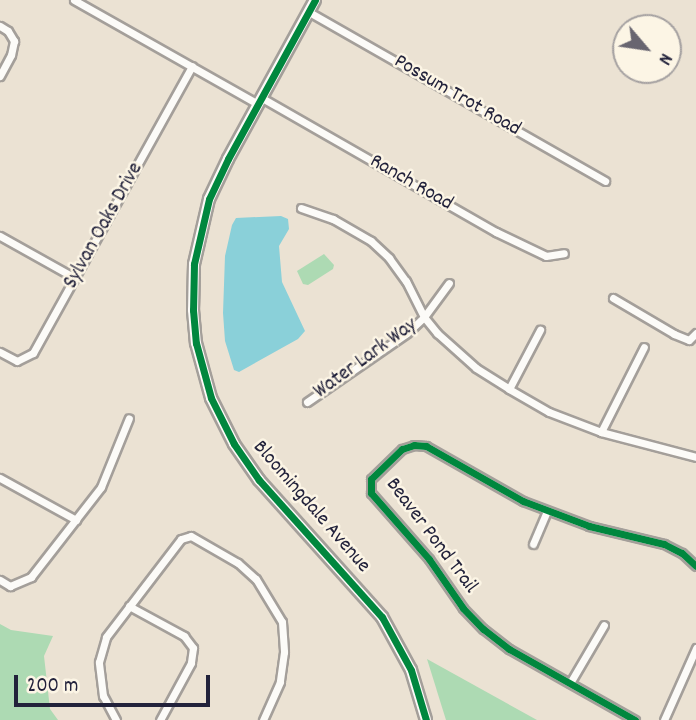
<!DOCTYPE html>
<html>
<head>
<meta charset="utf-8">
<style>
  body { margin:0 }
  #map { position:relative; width:696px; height:720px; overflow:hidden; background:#ebe2d3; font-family:Dekko,sans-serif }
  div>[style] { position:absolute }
  .green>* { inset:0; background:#addab3 }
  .water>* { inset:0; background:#8ad0d9 }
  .roads { filter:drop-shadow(2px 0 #a49f9a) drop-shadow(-2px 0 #a49f9a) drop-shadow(0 2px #a49f9a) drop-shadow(0 -2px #a49f9a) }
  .street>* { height:7px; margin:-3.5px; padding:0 3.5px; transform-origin:3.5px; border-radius:3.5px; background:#fcfbf8 }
  .secondary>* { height:10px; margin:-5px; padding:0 5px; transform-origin:5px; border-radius:5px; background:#fcfbf8 }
  .cycleway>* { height:7px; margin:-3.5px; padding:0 3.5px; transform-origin:3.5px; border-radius:3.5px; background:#00873e }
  span { translate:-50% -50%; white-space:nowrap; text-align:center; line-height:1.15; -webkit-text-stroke:5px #fcf5e5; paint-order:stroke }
  .street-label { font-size:21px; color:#22223b }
  .north { position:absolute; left:612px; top:14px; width:70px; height:70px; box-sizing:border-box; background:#fcf5e5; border:2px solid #a5a1a1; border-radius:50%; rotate:119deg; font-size:19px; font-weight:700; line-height:28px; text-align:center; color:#22223b }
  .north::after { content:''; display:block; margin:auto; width:24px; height:32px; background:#686570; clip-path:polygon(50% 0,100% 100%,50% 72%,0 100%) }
  .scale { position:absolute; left:14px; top:675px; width:196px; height:32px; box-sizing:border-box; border:4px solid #22223b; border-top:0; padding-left:9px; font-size:21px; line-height:24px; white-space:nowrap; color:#22223b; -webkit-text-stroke:5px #fcf5e5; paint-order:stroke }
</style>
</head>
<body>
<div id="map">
  <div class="green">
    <i style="clip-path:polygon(324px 254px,334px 265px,333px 269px,308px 285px,303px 284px,297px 271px)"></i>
    <i style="clip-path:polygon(0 624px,11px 630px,53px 636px,44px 656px,50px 709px,58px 720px,0 720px)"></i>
    <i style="clip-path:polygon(427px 659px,537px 720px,446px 720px)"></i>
  </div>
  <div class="water">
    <i style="clip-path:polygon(281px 216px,288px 219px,289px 229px,279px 246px,282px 282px,305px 331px,298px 339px,239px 372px,234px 370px,225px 341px,223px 313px,225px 256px,232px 225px,236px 218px)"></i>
  </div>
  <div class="roads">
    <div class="street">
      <i style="left:74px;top:0;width:211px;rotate:29.5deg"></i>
      <i style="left:309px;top:12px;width:341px;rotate:29.7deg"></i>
      <i style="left:0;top:26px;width:9px;rotate:32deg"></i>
      <i style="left:8px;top:31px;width:12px;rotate:59deg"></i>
      <i style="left:14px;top:41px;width:14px;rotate:102deg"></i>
      <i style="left:11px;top:55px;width:24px;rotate:118deg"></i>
      <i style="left:262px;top:98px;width:270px;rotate:29.8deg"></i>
      <i style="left:496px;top:232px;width:55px;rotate:25.6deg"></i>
      <i style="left:546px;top:256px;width:18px;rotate:-9deg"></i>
      <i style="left:301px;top:208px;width:34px;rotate:19deg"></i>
      <i style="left:333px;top:219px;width:44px;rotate:30.1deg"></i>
      <i style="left:371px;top:241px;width:25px;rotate:43deg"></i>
      <i style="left:389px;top:258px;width:29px;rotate:54deg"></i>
      <i style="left:406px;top:281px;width:40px;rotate:63.4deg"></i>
      <i style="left:424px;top:317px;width:21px;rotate:51deg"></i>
      <i style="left:437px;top:333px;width:52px;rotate:41.9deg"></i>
      <i style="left:476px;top:368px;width:39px;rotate:32deg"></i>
      <i style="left:509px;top:389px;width:46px;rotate:29.9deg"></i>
      <i style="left:549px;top:412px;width:56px;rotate:21deg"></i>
      <i style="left:601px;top:432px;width:98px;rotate:14.7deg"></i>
      <i style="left:0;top:236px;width:86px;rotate:29.2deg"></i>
      <i style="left:613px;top:298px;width:71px;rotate:30.5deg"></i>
      <i style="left:674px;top:334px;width:16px;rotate:22deg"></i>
      <i style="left:689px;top:340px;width:10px;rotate:-45deg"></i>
      <i style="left:0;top:352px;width:19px;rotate:28deg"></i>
      <i style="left:17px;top:361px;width:18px;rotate:-27deg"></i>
      <i style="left:33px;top:353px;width:328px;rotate:-61deg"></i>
      <i style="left:509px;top:389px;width:67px;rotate:-62.3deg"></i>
      <i style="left:307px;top:402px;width:121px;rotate:-34.6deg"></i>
      <i style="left:407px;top:333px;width:23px;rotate:-43deg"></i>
      <i style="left:424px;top:317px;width:42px;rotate:-53.7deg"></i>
      <i style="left:601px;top:432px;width:95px;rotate:-63.2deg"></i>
      <i style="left:0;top:478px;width:87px;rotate:28.9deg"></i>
      <i style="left:533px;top:544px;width:36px;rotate:-67deg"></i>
      <i style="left:0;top:580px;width:12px;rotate:31deg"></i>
      <i style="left:10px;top:586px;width:23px;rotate:-23deg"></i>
      <i style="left:31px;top:577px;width:114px;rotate:-52.1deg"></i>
      <i style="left:101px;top:487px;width:74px;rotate:-67.9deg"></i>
      <i style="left:129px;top:606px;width:63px;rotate:28.6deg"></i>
      <i style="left:184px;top:636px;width:15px;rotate:53deg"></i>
      <i style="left:193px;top:648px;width:15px;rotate:98deg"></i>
      <i style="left:191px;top:663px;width:65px;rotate:118.5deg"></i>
      <i style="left:570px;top:683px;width:67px;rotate:-59.6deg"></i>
      <i style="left:116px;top:720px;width:27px;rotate:-118deg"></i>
      <i style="left:103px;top:696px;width:34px;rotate:-97deg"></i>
      <i style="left:99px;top:662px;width:26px;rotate:-74deg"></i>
      <i style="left:106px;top:637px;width:123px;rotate:-52.6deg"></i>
      <i style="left:181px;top:539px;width:10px;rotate:-17deg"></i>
      <i style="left:191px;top:536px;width:54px;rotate:29.9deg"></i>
      <i style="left:238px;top:563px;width:24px;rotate:42deg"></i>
      <i style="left:256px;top:579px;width:50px;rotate:58.8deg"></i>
      <i style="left:282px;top:622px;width:30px;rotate:86deg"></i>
      <i style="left:284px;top:652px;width:30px;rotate:98deg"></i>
      <i style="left:280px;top:682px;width:42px;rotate:114.1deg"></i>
      <i style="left:635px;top:720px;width:145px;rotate:-150.6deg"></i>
      <i style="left:509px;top:649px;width:33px;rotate:-142deg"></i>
      <i style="left:483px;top:629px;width:29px;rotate:-134deg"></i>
      <i style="left:463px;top:608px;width:60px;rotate:-124.8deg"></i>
      <i style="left:429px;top:559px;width:88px;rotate:-131.3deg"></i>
      <i style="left:371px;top:493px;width:14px;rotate:-90deg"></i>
      <i style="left:371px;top:479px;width:43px;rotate:-44.1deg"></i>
      <i style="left:402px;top:449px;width:13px;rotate:-18deg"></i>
      <i style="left:414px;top:445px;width:12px;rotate:5deg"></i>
      <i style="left:426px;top:446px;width:112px;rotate:29.6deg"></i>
      <i style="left:523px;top:501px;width:71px;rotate:20.7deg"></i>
      <i style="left:589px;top:526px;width:77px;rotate:13.5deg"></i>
      <i style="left:664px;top:544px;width:20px;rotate:27deg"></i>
      <i style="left:682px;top:553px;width:19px;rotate:43deg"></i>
      <i style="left:664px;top:720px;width:79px;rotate:-66deg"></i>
    </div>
    <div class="secondary">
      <i style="left:315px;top:0;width:181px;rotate:118.7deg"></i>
      <i style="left:228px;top:159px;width:44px;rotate:115.4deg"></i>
      <i style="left:209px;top:199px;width:67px;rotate:103deg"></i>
      <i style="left:194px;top:264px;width:46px;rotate:91.2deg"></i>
      <i style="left:193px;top:310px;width:33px;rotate:85deg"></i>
      <i style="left:196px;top:343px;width:57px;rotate:74.7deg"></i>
      <i style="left:211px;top:398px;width:51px;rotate:63.4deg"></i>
      <i style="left:234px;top:444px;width:44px;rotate:55.2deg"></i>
      <i style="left:259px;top:480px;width:184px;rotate:48.1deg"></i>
      <i style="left:382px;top:617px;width:60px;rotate:61.3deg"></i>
      <i style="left:411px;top:670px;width:52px;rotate:73.3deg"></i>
    </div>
  </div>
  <div class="cycleway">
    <i style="left:315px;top:0;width:181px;rotate:118.7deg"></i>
    <i style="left:228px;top:159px;width:44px;rotate:115.4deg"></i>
    <i style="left:209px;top:199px;width:67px;rotate:103deg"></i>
    <i style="left:194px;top:264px;width:46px;rotate:91.2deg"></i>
    <i style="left:193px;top:310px;width:33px;rotate:85deg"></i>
    <i style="left:196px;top:343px;width:57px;rotate:74.7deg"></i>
    <i style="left:211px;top:398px;width:51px;rotate:63.4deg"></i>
    <i style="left:234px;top:444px;width:44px;rotate:55.2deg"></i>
    <i style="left:259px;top:480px;width:184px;rotate:48.1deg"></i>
    <i style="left:382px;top:617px;width:60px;rotate:61.3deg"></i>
    <i style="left:411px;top:670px;width:52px;rotate:73.3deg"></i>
    <i style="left:635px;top:720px;width:145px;rotate:-150.6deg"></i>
    <i style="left:509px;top:649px;width:33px;rotate:-142deg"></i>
    <i style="left:483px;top:629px;width:29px;rotate:-134deg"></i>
    <i style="left:463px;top:608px;width:60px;rotate:-124.8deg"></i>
    <i style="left:429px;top:559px;width:88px;rotate:-131.3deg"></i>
    <i style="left:371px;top:493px;width:14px;rotate:-90deg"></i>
    <i style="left:371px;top:479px;width:43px;rotate:-44.1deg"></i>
    <i style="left:402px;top:449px;width:13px;rotate:-18deg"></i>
    <i style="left:414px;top:445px;width:12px;rotate:5deg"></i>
    <i style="left:426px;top:446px;width:112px;rotate:29.6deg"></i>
    <i style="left:523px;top:501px;width:71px;rotate:20.7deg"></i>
    <i style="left:589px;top:526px;width:77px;rotate:13.5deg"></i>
    <i style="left:664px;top:544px;width:20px;rotate:27deg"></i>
    <i style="left:682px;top:553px;width:19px;rotate:43deg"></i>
  </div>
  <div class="street-label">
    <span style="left:457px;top:96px;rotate:30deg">Possum Trot Road</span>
    <span style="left:411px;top:183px;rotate:30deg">Ranch Road</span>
    <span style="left:104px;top:226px;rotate:-61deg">Sylvan Oaks Drive</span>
    <span style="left:366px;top:359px;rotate:-36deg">Water Lark Way</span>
    <span style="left:311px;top:507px;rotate:49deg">Bloomingdale Avenue</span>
    <span style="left:431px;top:536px;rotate:53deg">Beaver Pond Trail</span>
  </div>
  <div class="north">N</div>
  <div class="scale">200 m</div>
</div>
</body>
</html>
